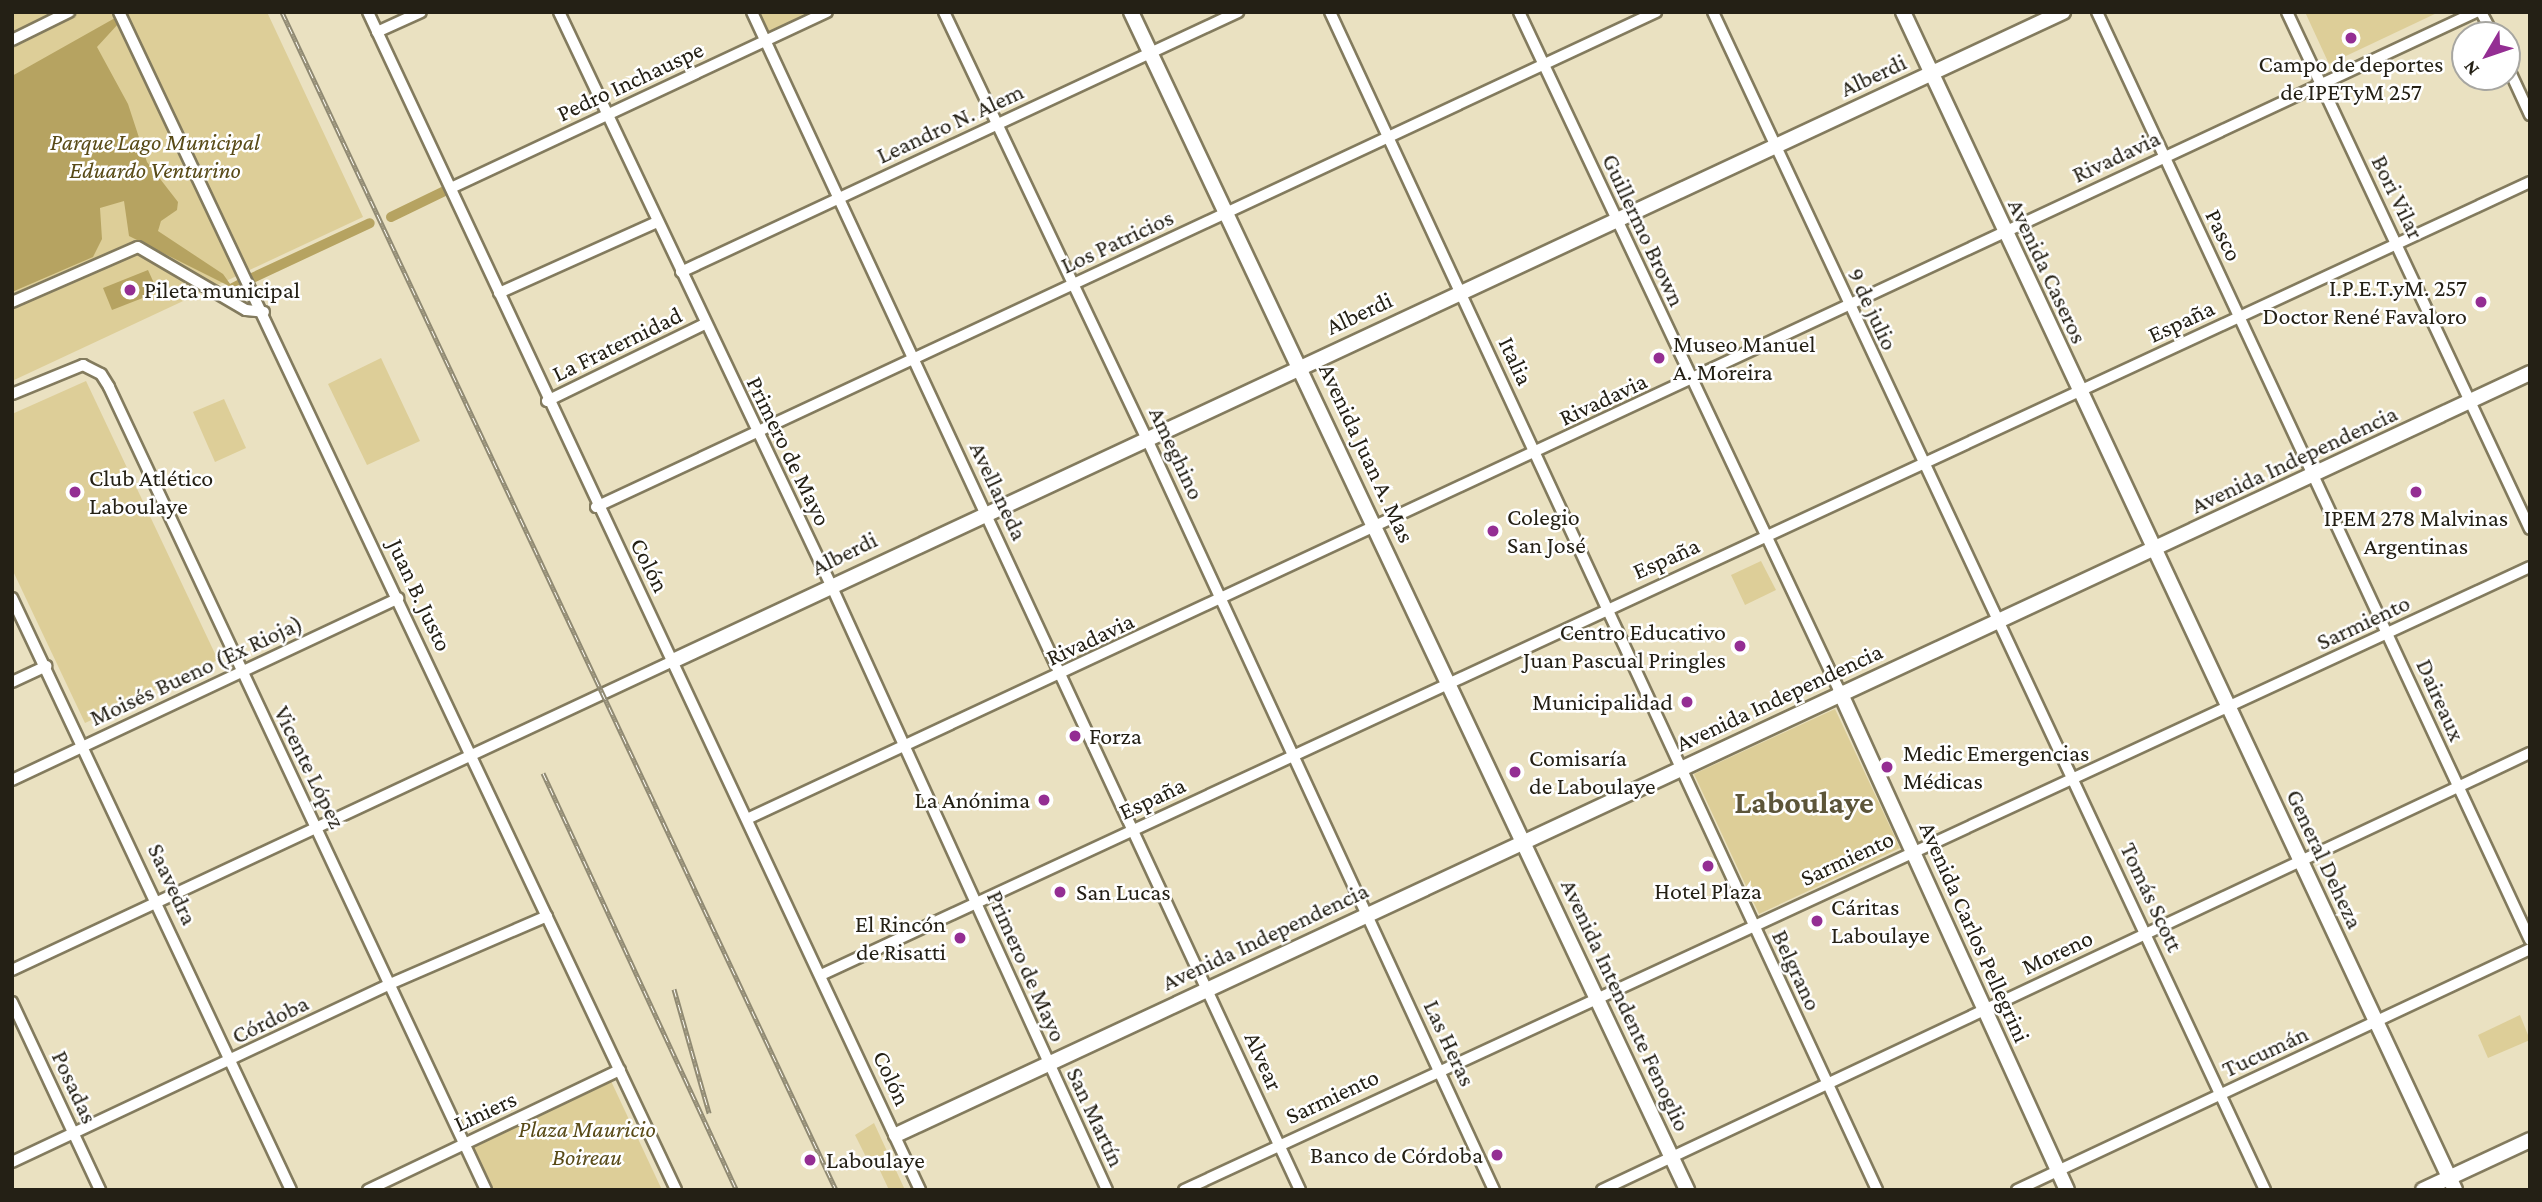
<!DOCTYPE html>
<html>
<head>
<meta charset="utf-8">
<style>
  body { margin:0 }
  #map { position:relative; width:2542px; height:1202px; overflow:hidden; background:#eae1c1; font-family:"Crimson Pro",serif }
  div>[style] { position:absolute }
  .green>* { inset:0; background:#ddce98 }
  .water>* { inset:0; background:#b6a361 }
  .canal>* { height:10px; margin:-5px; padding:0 5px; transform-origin:5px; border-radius:5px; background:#b6a361 }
  .roads { filter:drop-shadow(2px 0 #837b5e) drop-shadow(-2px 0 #837b5e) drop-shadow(0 2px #837b5e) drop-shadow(0 -2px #837b5e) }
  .street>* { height:10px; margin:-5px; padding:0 5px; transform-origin:5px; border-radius:5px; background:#fff }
  .secondary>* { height:14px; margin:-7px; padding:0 7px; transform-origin:7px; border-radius:7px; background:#fff }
  .rail>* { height:5px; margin-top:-2.5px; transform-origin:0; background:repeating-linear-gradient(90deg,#fff 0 8px,#908a73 0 16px); box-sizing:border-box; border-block:2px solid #908a73 }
  .dots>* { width:19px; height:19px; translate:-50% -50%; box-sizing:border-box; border:4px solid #fff; border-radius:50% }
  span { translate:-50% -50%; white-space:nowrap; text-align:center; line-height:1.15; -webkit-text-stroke:5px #fff; paint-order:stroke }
  .poi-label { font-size:24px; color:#242015 }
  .right { translate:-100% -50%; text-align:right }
  .left { translate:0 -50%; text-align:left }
  .street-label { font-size:24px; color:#242015 }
  .park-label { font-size:24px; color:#584a17; font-style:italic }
  .district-label { font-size:32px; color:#5c5539; font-weight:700 }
  .frame { position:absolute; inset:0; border:14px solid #242015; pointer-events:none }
  .north { position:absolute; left:2451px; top:21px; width:70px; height:70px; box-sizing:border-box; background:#fff; border:2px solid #a7a6a1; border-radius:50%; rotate:231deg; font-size:19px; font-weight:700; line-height:28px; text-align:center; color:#242015 }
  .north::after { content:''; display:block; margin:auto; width:24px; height:32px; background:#942e93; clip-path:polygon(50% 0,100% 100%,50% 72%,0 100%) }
</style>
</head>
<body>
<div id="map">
  <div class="green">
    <i style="clip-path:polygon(12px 12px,267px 12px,363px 217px,12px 381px)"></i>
    <i style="clip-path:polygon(759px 12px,812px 12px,769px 33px)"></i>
    <i style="clip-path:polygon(2305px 12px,2439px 12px,2329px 64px)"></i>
    <i style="clip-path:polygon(381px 358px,420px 441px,367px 465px,328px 384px)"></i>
    <i style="clip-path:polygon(86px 381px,218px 660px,85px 723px,12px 569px,12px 414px)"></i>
    <i style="clip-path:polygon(224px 399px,246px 448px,215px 462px,193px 412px)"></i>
    <i style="clip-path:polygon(1761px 561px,1776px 590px,1745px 605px,1731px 575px)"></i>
    <i style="clip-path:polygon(1835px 709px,1900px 848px,1759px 914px,1694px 774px)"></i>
    <i style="clip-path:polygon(2520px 1015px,2530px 1040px,2488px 1058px,2478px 1035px)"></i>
    <i style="clip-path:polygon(611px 1081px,662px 1190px,493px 1190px,472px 1145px)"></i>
    <i style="clip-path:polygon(874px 1123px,905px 1190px,889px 1190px,875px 1160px,869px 1163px,855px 1135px)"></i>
  </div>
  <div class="water">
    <i style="clip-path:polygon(115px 18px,119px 23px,97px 47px,128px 104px,147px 162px,178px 202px,177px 210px,161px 221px,158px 231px,223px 274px,233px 288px,129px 236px,124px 201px,100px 208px,102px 239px,93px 257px,12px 292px,12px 76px)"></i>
    <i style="clip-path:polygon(148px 270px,158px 292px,112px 310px,103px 288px)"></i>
  </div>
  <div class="canal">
    <i style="left:391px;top:217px;width:67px;rotate:-25.8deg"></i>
    <i style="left:250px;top:279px;width:132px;rotate:-25deg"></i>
    <i style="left:233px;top:288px;width:7px;rotate:-27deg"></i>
  </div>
  <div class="roads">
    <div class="street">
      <i style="left:119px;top:12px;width:1303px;rotate:64.69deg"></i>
      <i style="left:368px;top:12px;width:1301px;rotate:64.89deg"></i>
      <i style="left:559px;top:12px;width:634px;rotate:64.61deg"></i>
      <i style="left:831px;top:585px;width:665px;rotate:65.48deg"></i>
      <i style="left:752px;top:12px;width:1299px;rotate:65.05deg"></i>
      <i style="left:944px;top:12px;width:471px;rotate:64.6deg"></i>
      <i style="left:1146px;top:437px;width:830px;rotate:65.2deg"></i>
      <i style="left:1330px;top:12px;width:1299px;rotate:65.09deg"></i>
      <i style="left:1519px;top:12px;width:752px;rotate:64.73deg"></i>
      <i style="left:1713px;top:12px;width:1301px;rotate:64.89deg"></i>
      <i style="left:2097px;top:12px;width:1024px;rotate:64.99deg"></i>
      <i style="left:2287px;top:12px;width:571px;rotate:64.83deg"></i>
      <i style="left:2481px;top:12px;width:26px;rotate:62deg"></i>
      <i style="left:377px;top:32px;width:48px;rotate:-24.4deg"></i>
      <i style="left:12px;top:40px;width:64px;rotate:-26.2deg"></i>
      <i style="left:2507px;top:65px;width:55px;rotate:65.3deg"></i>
      <i style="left:451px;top:188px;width:415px;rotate:-25.1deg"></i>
      <i style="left:681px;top:272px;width:615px;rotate:-25.02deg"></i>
      <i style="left:499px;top:293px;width:173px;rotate:-24.2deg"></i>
      <i style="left:12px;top:302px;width:137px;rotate:-23.6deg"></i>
      <i style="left:138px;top:247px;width:125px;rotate:30.3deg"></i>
      <i style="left:246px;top:310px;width:18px;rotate:6deg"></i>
      <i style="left:12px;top:394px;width:77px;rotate:-22.2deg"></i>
      <i style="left:83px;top:365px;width:20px;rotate:27deg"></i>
      <i style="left:101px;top:374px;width:15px;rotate:58deg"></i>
      <i style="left:109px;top:387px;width:887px;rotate:64.85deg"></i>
      <i style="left:547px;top:401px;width:176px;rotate:-26deg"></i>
      <i style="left:596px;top:507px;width:1170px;rotate:-25.03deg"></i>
      <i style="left:12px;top:598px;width:654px;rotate:64.77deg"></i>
      <i style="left:12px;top:682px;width:38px;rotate:-25deg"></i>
      <i style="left:12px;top:780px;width:427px;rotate:-25.2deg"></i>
      <i style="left:747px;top:819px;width:1908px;rotate:-25.02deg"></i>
      <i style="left:12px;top:970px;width:732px;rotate:-25.06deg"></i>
      <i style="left:821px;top:975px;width:1884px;rotate:-24.89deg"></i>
      <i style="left:12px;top:1002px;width:208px;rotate:64.9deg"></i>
      <i style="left:12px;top:1162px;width:418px;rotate:-25.2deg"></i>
      <i style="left:390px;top:984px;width:171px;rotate:-23.4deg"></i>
      <i style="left:368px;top:1190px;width:279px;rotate:-25.5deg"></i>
      <i style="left:1184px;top:1190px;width:1483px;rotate:-24.84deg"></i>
      <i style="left:1602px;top:1190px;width:1026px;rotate:-25.22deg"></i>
      <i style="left:2017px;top:1190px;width:567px;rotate:-25.16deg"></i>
    </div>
    <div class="secondary">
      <i style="left:1131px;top:12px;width:1303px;rotate:64.73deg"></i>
      <i style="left:1903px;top:12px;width:1301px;rotate:64.89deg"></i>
      <i style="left:675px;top:660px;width:1532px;rotate:-25.03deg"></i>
      <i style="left:1840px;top:692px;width:547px;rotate:65.5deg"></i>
      <i style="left:896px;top:1135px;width:1803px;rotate:-25deg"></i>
      <i style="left:2423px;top:1190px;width:118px;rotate:-25deg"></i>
    </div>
  </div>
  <div class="rail">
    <i style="left:282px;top:12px;width:1302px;rotate:64.81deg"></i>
    <i style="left:543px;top:773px;width:460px;rotate:65.1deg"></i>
    <i style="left:674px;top:989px;width:129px;rotate:74.2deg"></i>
  </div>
  <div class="dots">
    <i style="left:2351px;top:38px;background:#942e93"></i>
    <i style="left:130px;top:290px;background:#942e93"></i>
    <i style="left:2481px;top:302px;background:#942e93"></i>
    <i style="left:1659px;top:358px;background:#942e93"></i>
    <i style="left:75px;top:492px;background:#942e93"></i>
    <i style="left:2416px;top:492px;background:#942e93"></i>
    <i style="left:1493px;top:531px;background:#942e93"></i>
    <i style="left:1740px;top:646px;background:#942e93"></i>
    <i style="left:1687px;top:702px;background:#942e93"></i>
    <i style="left:1075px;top:736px;background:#942e93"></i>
    <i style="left:1887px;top:767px;background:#942e93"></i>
    <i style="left:1515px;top:772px;background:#942e93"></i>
    <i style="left:1044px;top:800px;background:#942e93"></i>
    <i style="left:1708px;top:866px;background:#942e93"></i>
    <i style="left:1060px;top:892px;background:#942e93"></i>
    <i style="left:1817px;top:921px;background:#942e93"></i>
    <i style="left:960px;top:938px;background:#942e93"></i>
    <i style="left:1497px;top:1155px;background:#942e93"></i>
    <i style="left:810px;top:1160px;background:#942e93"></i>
  </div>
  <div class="poi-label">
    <span style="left:2351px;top:78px">Campo de deportes<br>de IPETyM 257</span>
    <span class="right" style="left:2467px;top:302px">I.P.E.T.yM. 257<br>Doctor René Favaloro</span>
    <span class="left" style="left:144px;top:290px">Pileta municipal</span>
    <span class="left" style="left:1673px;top:358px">Museo Manuel<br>A. Moreira</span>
    <span class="left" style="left:89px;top:492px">Club Atlético<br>Laboulaye</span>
    <span class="left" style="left:1507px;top:531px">Colegio<br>San José</span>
    <span style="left:2416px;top:532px">IPEM 278 Malvinas<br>Argentinas</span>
    <span class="right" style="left:1726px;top:646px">Centro Educativo<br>Juan Pascual Pringles</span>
    <span class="right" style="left:1673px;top:702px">Municipalidad</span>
    <span class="left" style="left:1089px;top:736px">Forza</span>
    <span class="left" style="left:1903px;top:767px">Medic Emergencias<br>Médicas</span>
    <span class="left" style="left:1529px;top:772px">Comisaría<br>de Laboulaye</span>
    <span class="right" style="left:1030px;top:800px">La Anónima</span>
    <span style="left:1708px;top:891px">Hotel Plaza</span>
    <span class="left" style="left:1076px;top:892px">San Lucas</span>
    <span class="left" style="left:1831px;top:921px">Cáritas<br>Laboulaye</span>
    <span class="right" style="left:946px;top:938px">El Rincón<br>de Risatti</span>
    <span class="right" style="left:1483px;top:1155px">Banco de Córdoba</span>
    <span class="left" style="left:826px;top:1160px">Laboulaye</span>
  </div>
  <div class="street-label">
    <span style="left:1873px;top:75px;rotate:-25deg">Alberdi</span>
    <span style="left:630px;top:81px;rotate:-25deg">Pedro Inchauspe</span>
    <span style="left:950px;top:123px;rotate:-25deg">Leandro N. Alem</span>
    <span style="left:2116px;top:156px;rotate:-25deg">Rivadavia</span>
    <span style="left:2398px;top:197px;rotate:64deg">Bori Vilar</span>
    <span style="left:1644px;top:230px;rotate:65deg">Guillermo Brown</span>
    <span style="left:2224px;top:235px;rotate:64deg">Pasco</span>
    <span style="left:1117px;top:241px;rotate:-25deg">Los Patricios</span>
    <span style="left:2048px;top:271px;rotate:65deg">Avenida Caseros</span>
    <span style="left:1873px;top:309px;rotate:65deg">9 de julio</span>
    <span style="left:1359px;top:313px;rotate:-25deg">Alberdi</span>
    <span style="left:2181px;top:321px;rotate:-25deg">España</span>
    <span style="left:617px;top:344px;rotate:-26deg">La Fraternidad</span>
    <span style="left:1516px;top:361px;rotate:65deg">Italia</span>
    <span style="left:1603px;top:399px;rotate:-25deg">Rivadavia</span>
    <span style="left:789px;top:451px;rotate:64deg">Primero de Mayo</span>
    <span style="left:1177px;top:453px;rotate:65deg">Ameghino</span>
    <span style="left:1367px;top:453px;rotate:65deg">Avenida Juan A. Mas</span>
    <span style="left:2294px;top:459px;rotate:-25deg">Avenida Independencia</span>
    <span style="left:999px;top:491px;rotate:65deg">Avellaneda</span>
    <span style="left:844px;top:553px;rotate:-26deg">Alberdi</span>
    <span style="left:1666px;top:558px;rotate:-24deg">España</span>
    <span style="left:650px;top:565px;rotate:63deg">Colón</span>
    <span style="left:420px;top:595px;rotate:65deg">Juan B. Justo</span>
    <span style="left:2363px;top:622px;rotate:-25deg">Sarmiento</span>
    <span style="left:1090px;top:639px;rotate:-25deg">Rivadavia</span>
    <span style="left:196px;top:670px;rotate:-25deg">Moisés Bueno (Ex Rioja)</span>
    <span style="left:1779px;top:697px;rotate:-25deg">Avenida Independencia</span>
    <span style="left:2441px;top:700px;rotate:66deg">Daireaux</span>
    <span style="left:310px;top:767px;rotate:64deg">Vicente López</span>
    <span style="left:1152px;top:798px;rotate:-25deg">España</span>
    <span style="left:1847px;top:858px;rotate:-25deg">Sarmiento</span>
    <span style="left:2325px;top:859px;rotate:65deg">General Deheza</span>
    <span style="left:173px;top:884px;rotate:65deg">Saavedra</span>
    <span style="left:2152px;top:897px;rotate:65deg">Tomás Scott</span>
    <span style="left:1975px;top:932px;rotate:66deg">Avenida Carlos Pellegrini</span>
    <span style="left:1265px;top:936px;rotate:-25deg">Avenida Independencia</span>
    <span style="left:2057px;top:952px;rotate:-25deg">Moreno</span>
    <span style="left:1027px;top:966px;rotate:66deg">Primero de Mayo</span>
    <span style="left:1797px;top:970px;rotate:65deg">Belgrano</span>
    <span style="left:1626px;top:1005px;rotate:65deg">Avenida Intendente Fenoglio</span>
    <span style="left:270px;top:1019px;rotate:-26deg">Córdoba</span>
    <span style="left:1450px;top:1043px;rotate:65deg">Las Heras</span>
    <span style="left:2265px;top:1051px;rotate:-25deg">Tucumán</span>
    <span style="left:1264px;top:1061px;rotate:66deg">Alvear</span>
    <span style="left:892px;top:1078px;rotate:65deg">Colón</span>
    <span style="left:75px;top:1087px;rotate:65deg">Posadas</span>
    <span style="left:1332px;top:1096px;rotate:-25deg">Sarmiento</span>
    <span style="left:485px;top:1111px;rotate:-25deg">Liniers</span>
    <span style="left:1096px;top:1117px;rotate:65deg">San Martín</span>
  </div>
  <div class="park-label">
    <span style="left:155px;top:156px">Parque Lago Municipal<br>Eduardo Venturino</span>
    <span style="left:587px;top:1143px">Plaza Mauricio<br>Boireau</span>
  </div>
  <div class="district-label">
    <span style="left:1804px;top:802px">Laboulaye</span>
  </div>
  <div class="frame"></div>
  <div class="north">N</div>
</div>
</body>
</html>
